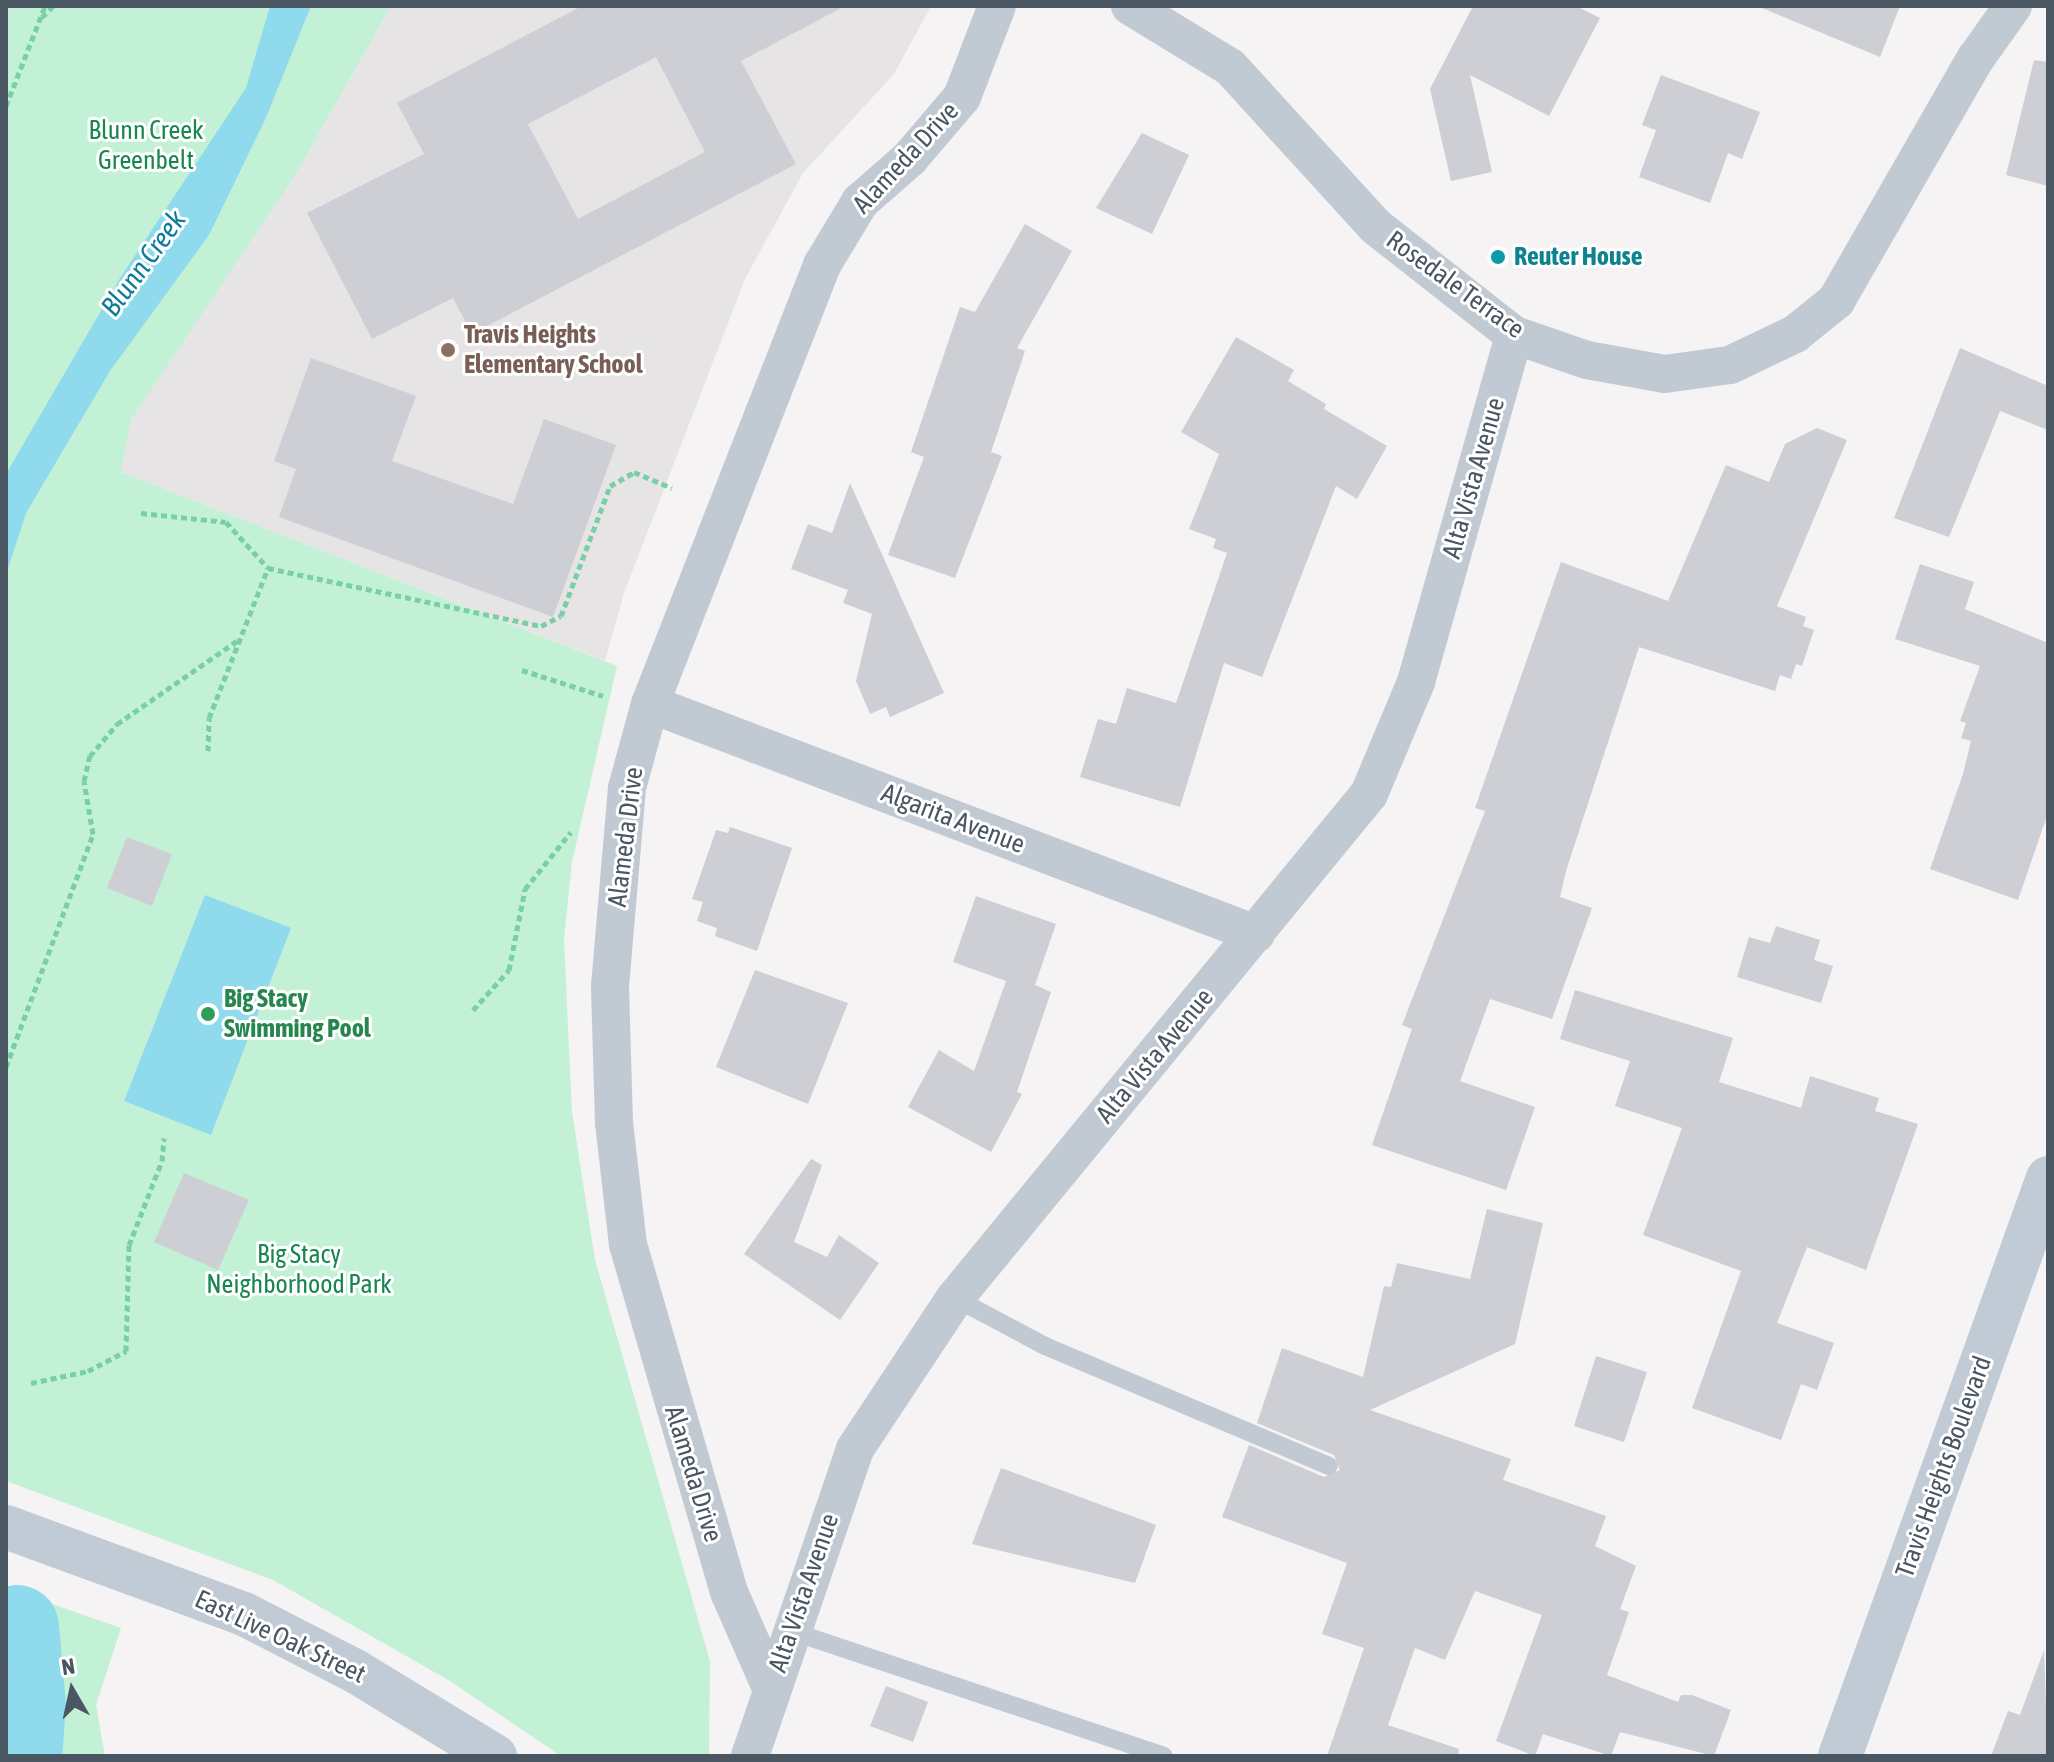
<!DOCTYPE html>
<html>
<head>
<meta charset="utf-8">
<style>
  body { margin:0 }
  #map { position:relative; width:2054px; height:1762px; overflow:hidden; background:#f5f3f3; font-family:"Asap Condensed",sans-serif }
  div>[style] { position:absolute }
  .education>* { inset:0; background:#e6e4e5 }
  .green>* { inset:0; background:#c3f1d5 }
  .water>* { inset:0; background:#90daee }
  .river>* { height:84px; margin:-42px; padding:0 42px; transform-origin:42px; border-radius:42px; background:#90daee }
  .building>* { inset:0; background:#cdcfd5 }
  .path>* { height:5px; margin-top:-2.5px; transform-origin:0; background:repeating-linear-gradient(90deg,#7ad0a6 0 6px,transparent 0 10px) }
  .lane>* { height:18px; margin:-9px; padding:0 9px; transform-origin:9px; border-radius:9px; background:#c1cad2 }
  .street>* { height:38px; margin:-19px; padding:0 19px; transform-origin:19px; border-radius:19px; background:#c1cad2 }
  .secondary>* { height:44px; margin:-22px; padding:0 22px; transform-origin:22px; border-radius:22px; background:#c1cbd6 }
  .dots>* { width:22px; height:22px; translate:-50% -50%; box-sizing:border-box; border:4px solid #fff; border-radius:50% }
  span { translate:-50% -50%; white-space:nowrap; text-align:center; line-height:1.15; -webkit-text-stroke:6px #fff; paint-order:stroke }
  .park-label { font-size:26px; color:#17864f }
  .street-label { font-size:26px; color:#4a5661 }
  .culture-label { font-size:26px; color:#0d838f; font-weight:700 }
  .left { translate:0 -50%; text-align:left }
  .education-label { font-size:26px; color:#785e54; font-weight:700 }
  .leisure-label { font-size:26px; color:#27864d; font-weight:700 }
  .water-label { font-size:28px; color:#0c7c9b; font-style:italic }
  .frame { position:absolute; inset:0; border:8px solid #4a5661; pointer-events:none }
  .north { position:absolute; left:32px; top:1650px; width:80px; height:80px; -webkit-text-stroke:6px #fff; paint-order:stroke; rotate:351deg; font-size:22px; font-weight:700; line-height:32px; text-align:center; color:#4a5661 }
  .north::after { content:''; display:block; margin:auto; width:28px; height:36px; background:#4a5661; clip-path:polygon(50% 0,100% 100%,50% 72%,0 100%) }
</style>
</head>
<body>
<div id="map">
  <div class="education">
    <i style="clip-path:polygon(391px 6px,931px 6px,894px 74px,803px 173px,745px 279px,624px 593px,605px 661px,121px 472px,131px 420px,296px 174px)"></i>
  </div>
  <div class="green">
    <i style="clip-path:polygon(6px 6px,391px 6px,296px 174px,131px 420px,121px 472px,617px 666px,572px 862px,564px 939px,572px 1112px,595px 1260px,710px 1661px,709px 1756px,561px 1756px,450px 1681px,273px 1580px,6px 1481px)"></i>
    <i style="clip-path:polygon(6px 1588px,121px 1628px,96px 1705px,105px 1756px,6px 1756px)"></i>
  </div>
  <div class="water">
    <i style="clip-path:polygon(270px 6px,311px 6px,265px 120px,209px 235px,110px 371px,26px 513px,6px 575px,6px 474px,120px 278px,246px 88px)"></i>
    <i style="clip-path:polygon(205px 895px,291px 928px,211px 1135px,124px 1101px)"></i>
  </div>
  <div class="river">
    <i style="left:17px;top:1627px;width:78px;rotate:84.9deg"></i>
    <i style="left:24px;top:1705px;width:51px;rotate:94.5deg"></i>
  </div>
  <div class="building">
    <i style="clip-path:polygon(evenodd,582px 6px,845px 6px,741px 61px,796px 164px,472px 334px,453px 298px,372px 339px,307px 213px,424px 154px,397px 103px,582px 6px,656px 57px,705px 152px,578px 219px,528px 124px,656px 57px)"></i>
    <i style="clip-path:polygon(1473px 6px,1576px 6px,1600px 18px,1549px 116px,1470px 75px,1492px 172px,1451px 181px,1430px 89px)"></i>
    <i style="clip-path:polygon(1757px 6px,1900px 6px,1880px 57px)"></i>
    <i style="clip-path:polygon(2034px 60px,2048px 62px,2048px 186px,2006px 175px)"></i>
    <i style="clip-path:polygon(1661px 75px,1760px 112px,1742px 159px,1728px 153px,1710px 203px,1639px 177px,1656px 130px,1642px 125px)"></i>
    <i style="clip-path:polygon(1142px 133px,1189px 155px,1152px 234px,1096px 208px)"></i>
    <i style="clip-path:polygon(1025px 224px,1072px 251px,1017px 348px,1025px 351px,991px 452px,1002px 456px,955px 578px,888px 555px,924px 457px,911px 452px,960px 307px,975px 312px)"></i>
    <i style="clip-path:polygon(1236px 337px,1294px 370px,1288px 381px,1326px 404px,1324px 409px,1387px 446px,1357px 499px,1336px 486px,1262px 677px,1224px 663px,1180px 807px,1080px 777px,1098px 719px,1116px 724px,1127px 688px,1176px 703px,1227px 553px,1213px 548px,1216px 539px,1189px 529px,1219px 454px,1181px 432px)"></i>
    <i style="clip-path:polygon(1960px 348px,2048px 386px,2048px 430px,2000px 411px,1949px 537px,1894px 518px)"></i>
    <i style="clip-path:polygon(311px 358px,416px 396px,392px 461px,513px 504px,544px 419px,616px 445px,553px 617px,279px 517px,296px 469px,274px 461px)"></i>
    <i style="clip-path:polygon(1817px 428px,1847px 440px,1777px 606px,1806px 617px,1803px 626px,1814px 630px,1802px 666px,1796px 664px,1791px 679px,1780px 675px,1775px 691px,1639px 647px,1566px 871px,1560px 897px,1592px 908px,1552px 1019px,1490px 999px,1460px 1081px,1535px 1107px,1506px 1190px,1372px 1145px,1412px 1029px,1402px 1025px,1485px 811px,1475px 808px,1561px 562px,1668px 601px,1726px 465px,1769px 482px,1785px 444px)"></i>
    <i style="clip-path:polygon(850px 483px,944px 693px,890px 717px,886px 707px,870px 714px,856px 681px,872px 614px,843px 603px,848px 590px,791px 569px,808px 524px,832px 533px)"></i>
    <i style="clip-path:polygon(1920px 564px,1974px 582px,1965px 609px,2048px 643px,2048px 813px,2018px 900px,1930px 869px,1963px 774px,1971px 741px,1961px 738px,1966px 723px,1960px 721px,1980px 666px,1895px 639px)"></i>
    <i style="clip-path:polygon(730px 827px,792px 848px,757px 951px,715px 936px,717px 928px,697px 921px,703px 902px,692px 899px,716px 830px,728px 833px)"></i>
    <i style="clip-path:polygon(127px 837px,172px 854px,152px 906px,107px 888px)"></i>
    <i style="clip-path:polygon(976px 896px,1056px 924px,1035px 985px,1051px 992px,1017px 1092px,1022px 1094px,991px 1152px,908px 1107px,939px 1050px,974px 1071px,1006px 981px,953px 962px)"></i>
    <i style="clip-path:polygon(1776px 926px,1820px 940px,1814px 960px,1833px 966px,1821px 1003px,1737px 977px,1749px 937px,1770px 943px)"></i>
    <i style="clip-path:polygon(755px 970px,848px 1003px,808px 1104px,716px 1067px)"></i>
    <i style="clip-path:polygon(1575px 990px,1733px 1038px,1719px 1082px,1801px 1108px,1810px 1076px,1879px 1098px,1875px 1111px,1918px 1124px,1866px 1270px,1807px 1247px,1777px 1323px,1834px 1343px,1817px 1390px,1801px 1384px,1781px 1440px,1692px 1408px,1741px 1271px,1643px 1235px,1682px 1128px,1615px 1106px,1630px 1061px,1560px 1039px)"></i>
    <i style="clip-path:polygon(811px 1159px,822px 1165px,794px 1242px,827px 1257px,839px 1235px,879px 1263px,840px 1320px,744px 1254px)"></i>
    <i style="clip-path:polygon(184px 1173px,249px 1200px,218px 1270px,154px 1242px)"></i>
    <i style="clip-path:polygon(1487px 1209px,1543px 1223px,1515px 1344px,1370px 1410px,1511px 1459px,1503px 1480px,1606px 1516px,1595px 1546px,1636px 1566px,1620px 1609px,1629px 1612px,1607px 1675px,1678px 1702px,1681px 1695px,1692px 1695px,1731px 1710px,1714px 1756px,1620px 1732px,1611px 1756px,1543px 1734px,1535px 1756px,1496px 1741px,1542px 1615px,1475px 1591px,1445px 1660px,1415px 1648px,1388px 1725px,1459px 1749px,1458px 1756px,1327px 1756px,1364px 1648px,1322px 1634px,1347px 1563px,1222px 1517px,1249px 1445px,1324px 1477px,1340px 1470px,1334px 1455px,1257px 1423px,1282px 1348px,1363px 1377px,1384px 1286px,1391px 1287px,1397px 1263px,1470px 1279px)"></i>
    <i style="clip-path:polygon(1596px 1356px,1647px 1372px,1624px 1442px,1574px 1426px)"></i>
    <i style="clip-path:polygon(1001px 1468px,1156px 1525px,1135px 1583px,972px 1544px)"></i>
    <i style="clip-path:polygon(2044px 1650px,2048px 1756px,1991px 1756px,2008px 1711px,2020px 1715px)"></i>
    <i style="clip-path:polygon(886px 1686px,928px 1702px,913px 1742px,870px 1726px)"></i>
  </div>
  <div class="path">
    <i style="left:42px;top:17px;width:16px;rotate:-45deg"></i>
    <i style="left:6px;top:106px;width:107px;rotate:-68.7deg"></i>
    <i style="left:141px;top:513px;width:85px;rotate:6deg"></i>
    <i style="left:226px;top:522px;width:62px;rotate:47.6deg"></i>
    <i style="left:268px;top:568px;width:279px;rotate:12deg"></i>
    <i style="left:541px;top:626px;width:22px;rotate:-27deg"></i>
    <i style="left:561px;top:616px;width:139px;rotate:-69.3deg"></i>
    <i style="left:610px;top:486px;width:28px;rotate:-30deg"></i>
    <i style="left:634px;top:472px;width:41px;rotate:22.8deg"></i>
    <i style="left:522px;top:670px;width:85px;rotate:17.8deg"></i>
    <i style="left:208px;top:751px;width:33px;rotate:-88deg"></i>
    <i style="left:209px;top:718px;width:161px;rotate:-68.5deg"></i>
    <i style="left:473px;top:1010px;width:54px;rotate:-48deg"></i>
    <i style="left:509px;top:970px;width:83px;rotate:-78.8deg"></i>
    <i style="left:525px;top:889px;width:73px;rotate:-51.1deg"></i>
    <i style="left:6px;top:1067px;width:249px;rotate:-69.5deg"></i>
    <i style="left:93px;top:834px;width:54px;rotate:-99.6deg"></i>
    <i style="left:84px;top:781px;width:26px;rotate:-77deg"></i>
    <i style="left:90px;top:756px;width:42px;rotate:-49.8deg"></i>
    <i style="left:117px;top:724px;width:146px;rotate:-34.7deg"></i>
    <i style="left:31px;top:1383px;width:58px;rotate:-11.9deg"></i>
    <i style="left:88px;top:1371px;width:43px;rotate:-27.8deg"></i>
    <i style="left:126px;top:1351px;width:106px;rotate:-88.4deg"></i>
    <i style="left:129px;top:1245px;width:90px;rotate:-68.6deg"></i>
    <i style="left:162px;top:1161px;width:23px;rotate:-85deg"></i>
  </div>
  <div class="lane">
    <i style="left:955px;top:1298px;width:102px;rotate:28.1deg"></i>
    <i style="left:1045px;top:1346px;width:308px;rotate:22.9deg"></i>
    <i style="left:791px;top:1631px;width:393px;rotate:18.5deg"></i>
  </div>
  <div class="street">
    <i style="left:1130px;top:6px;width:117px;rotate:31.4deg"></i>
    <i style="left:1230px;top:67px;width:215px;rotate:47.6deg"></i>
    <i style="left:1375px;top:226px;width:177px;rotate:38.1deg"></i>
    <i style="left:1514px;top:335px;width:77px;rotate:18.9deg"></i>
    <i style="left:1587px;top:360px;width:79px;rotate:10.2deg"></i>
    <i style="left:1665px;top:374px;width:66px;rotate:-7.9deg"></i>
    <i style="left:1730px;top:365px;width:72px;rotate:-25.5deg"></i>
    <i style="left:1795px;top:334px;width:53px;rotate:-38.8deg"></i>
    <i style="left:1836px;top:301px;width:280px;rotate:-60.1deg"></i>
    <i style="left:1976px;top:58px;width:64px;rotate:-54.6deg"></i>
    <i style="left:650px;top:704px;width:648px;rotate:20.78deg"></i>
    <i style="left:771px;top:1688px;width:105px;rotate:-113.6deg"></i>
    <i style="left:729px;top:1592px;width:361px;rotate:-106.2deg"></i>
    <i style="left:628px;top:1245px;width:123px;rotate:-96.5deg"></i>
    <i style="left:614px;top:1123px;width:137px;rotate:-91.7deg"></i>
    <i style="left:610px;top:986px;width:199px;rotate:-85.1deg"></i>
    <i style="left:627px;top:788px;width:87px;rotate:-74.7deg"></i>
    <i style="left:650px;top:704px;width:471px;rotate:-68.6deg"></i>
    <i style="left:822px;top:265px;width:74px;rotate:-58.9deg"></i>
    <i style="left:860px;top:202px;width:67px;rotate:-41.3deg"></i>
    <i style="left:910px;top:158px;width:80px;rotate:-49.6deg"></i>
    <i style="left:962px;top:97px;width:97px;rotate:-69deg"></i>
    <i style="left:750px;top:1756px;width:324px;rotate:-71.1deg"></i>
    <i style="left:855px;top:1449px;width:181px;rotate:-56.5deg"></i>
    <i style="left:955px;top:1298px;width:652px;rotate:-50.6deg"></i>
    <i style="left:1369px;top:794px;width:121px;rotate:-67.2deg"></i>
    <i style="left:1416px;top:682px;width:361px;rotate:-74.2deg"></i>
  </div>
  <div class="secondary">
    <i style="left:6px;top:1527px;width:253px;rotate:20.1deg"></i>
    <i style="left:244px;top:1614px;width:125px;rotate:27.2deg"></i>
    <i style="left:355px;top:1671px;width:164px;rotate:31.3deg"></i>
    <i style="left:1840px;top:1756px;width:614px;rotate:-70.21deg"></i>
  </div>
  <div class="dots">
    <i style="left:1498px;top:257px;background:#0f9aa8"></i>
    <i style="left:448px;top:350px;background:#8d6e63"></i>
    <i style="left:208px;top:1014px;background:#2e9e5b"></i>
  </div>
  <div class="park-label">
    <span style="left:146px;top:146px">Blunn Creek<br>Greenbelt</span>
    <span style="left:299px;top:1270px">Big Stacy<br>Neighborhood Park</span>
  </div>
  <div class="street-label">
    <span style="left:906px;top:158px;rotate:-47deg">Alameda Drive</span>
    <span style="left:1455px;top:285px;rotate:36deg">Rosedale Terrace</span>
    <span style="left:1474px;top:478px;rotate:-74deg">Alta Vista Avenue</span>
    <span style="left:953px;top:819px;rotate:21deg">Algarita Avenue</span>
    <span style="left:626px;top:837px;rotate:-83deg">Alameda Drive</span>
    <span style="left:1155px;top:1056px;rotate:-50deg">Alta Vista Avenue</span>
    <span style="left:1944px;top:1467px;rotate:-70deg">Travis Heights Boulevard</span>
    <span style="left:693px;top:1474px;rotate:73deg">Alameda Drive</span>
    <span style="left:804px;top:1593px;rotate:-71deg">Alta Vista Avenue</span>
    <span style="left:280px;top:1637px;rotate:25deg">East Live Oak Street</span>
  </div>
  <div class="culture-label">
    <span class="left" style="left:1514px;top:257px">Reuter House</span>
  </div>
  <div class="education-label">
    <span class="left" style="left:464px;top:350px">Travis Heights<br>Elementary School</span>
  </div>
  <div class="leisure-label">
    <span class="left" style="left:224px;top:1014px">Big Stacy<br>Swimming Pool</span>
  </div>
  <div class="water-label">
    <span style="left:143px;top:263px;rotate:-54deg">Blunn Creek</span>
  </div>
  <div class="frame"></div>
  <div class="north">N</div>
</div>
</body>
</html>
